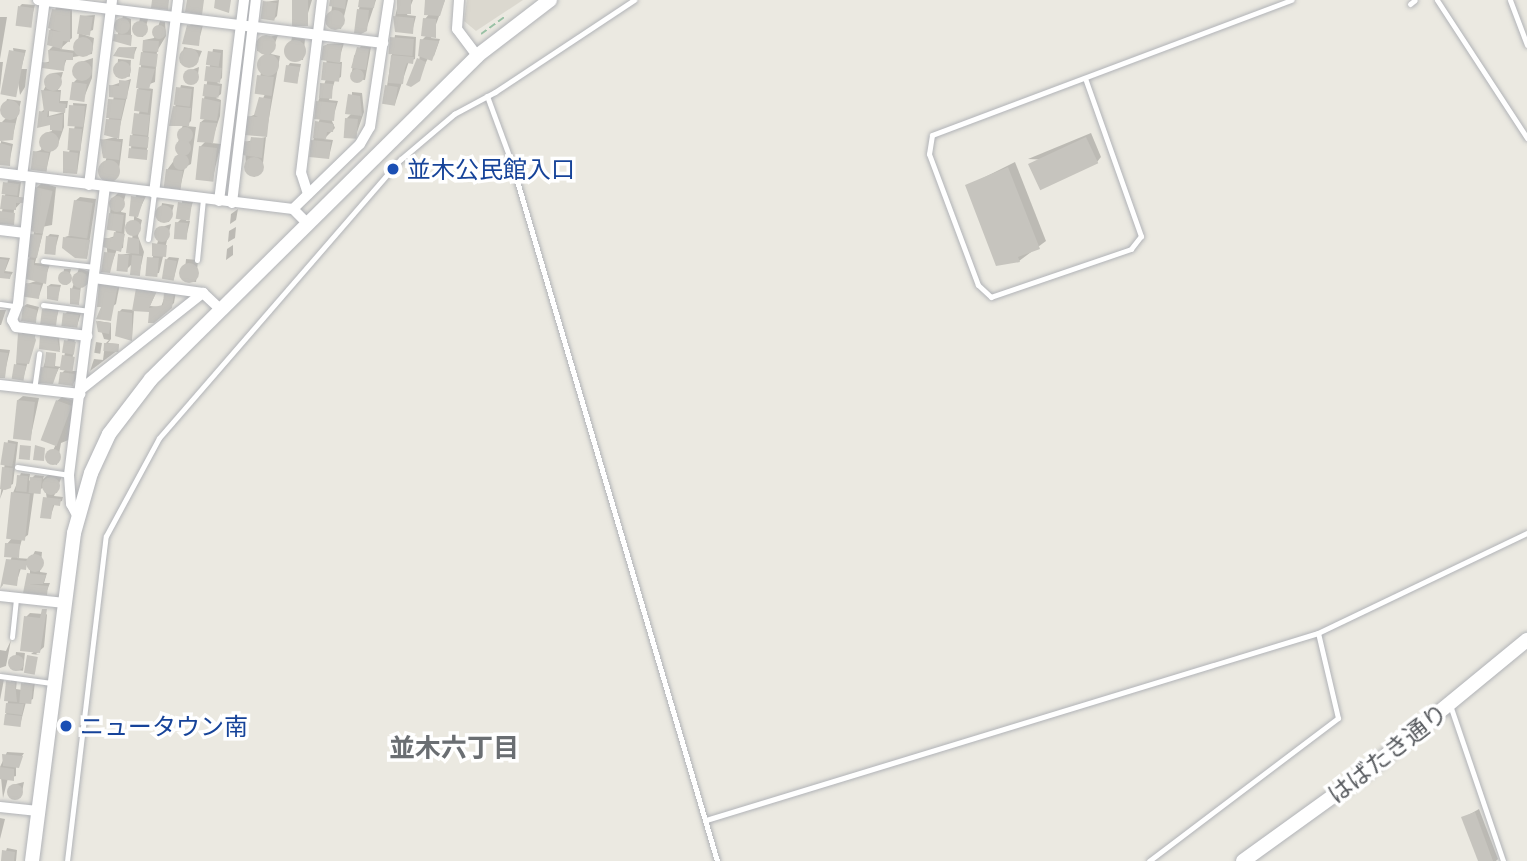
<!DOCTYPE html>
<html>
<head>
<meta charset="utf-8">
<style>
  body { margin:0 }
  #map { position:relative; width:1527px; height:861px; overflow:hidden; background:#ebe9e1; font-family:"Noto Sans","Noto Sans JP",sans-serif }
  div>[style] { position:absolute }
  .education>* { inset:0; background:#dbd8cf }
  .shadow>* { inset:0; background:#0003; transform-origin:0 0 }
  .building>* { inset:0; background:#c6c4be; transform-origin:0 0 }
  .round { border-radius:50% }
  .path>* { height:2px; margin-top:-1px; transform-origin:0; background:repeating-linear-gradient(90deg,#99c1a5 0 7px,transparent 0 10.5px) }
  .roads { filter:drop-shadow(0 0 2px #b1b3b7) drop-shadow(0 0 2px #b1b3b7) }
  .lane>* { height:5px; margin:-2.5px; padding:0 2.5px; transform-origin:2.5px; border-radius:2.5px; background:#fff }
  .street>* { height:10px; margin:-5px; padding:0 5px; transform-origin:5px; border-radius:5px; background:#fff }
  .secondary>* { height:14px; margin:-7px; padding:0 7px; transform-origin:7px; border-radius:7px; background:#fff }
  .dots>* { width:19px; height:19px; translate:-50% -50%; box-sizing:border-box; border:4px solid #fff; border-radius:50% }
  span { translate:-50% -50%; white-space:nowrap; text-align:center; line-height:1.15; -webkit-text-stroke:7px #fff; paint-order:stroke }
  .transit-label { font-size:24px; color:#164399 }
  .left { translate:0 -50%; text-align:left }
  .street-label { font-size:24px; color:#595c60 }
  .neighbourhood-label { font-size:26px; color:#6a6e72; font-weight:700 }
</style>
</head>
<body>
<div id="map">
  <div class="education">
    <i style="clip-path:polygon(467px 0,523px 0,476px 31px,464px 21px)"></i>
  </div>
  <div class="shadow">
    <i style="clip-path:polygon(279px 0,277px 16px,274px 19px,265px 2px)"></i>
    <i style="clip-path:polygon(293px 0,312px 0,304px 26px)"></i>
    <i style="clip-path:polygon(333px 0,348px 0,341px 29px,329px 27px)"></i>
    <i style="clip-path:polygon(361px 0,376px 0,366px 30px,359px 9px)"></i>
    <i style="clip-path:polygon(399px 0,413px 0,407px 15px,416px 16px,412px 32px,395px 17px)"></i>
    <i style="clip-path:polygon(427px 0,445px 0,431px 38px,440px 39px,434px 56px,428px 58px,416px 83px,422px 40px,427px 35px,425px 19px,430px 13px)"></i>
    <i style="clip-path:polygon(22px 4px,35px 5px,29px 26px,20px 6px)"></i>
    <i style="clip-path:polygon(56px 7px,72px 8px,72px 38px,60px 49px,77px 51px,81px 16px,95px 15px,93px 30px,82px 34px,94px 38px,92px 54px,67px 58px,63px 69px,44px 63px,51px 61px,49px 50px,54px 45px,50px 31px)"></i>
    <i style="clip-path:polygon(123px 16px,131px 19px,131px 44px,116px 40px)"></i>
    <i style="clip-path:polygon(0 17px,7px 17px,0 59px)"></i>
    <i style="clip-path:polygon(140px 18px,148px 19px,143px 37px,136px 36px)"></i>
    <i style="clip-path:polygon(160px 21px,165px 22px,166px 36px,157px 51px,155px 82px,142px 87px,153px 89px,146px 159px,131px 149px,132px 136px,140px 110px,136px 109px,144px 40px,154px 38px)"></i>
    <i style="clip-path:polygon(192px 24px,203px 25px,198px 44px,189px 26px)"></i>
    <i style="clip-path:polygon(278px 35px,271px 54px,280px 56px,266px 135px,249px 117px,256px 114px,265px 94px,257px 93px,265px 52px,257px 51px,258px 39px)"></i>
    <i style="clip-path:polygon(395px 35px,416px 37px,415px 59px,409px 61px,395px 104px,387px 86px)"></i>
    <i style="clip-path:polygon(292px 37px,305px 39px,303px 60px,288px 58px)"></i>
    <i style="clip-path:polygon(344px 43px,338px 62px,342px 62px,341px 77px,335px 80px,329px 100px,338px 101px,332px 121px,335px 128px,324px 139px,333px 140px,329px 157px,313px 141px,320px 118px,318px 102px,326px 79px,327px 44px)"></i>
    <i style="clip-path:polygon(361px 46px,371px 47px,365px 80px,351px 79px,354px 56px)"></i>
    <i style="clip-path:polygon(137px 47px,133px 57px,115px 54px,118px 48px)"></i>
    <i style="clip-path:polygon(184px 47px,202px 51px,196px 65px,180px 63px)"></i>
    <i style="clip-path:polygon(13px 48px,26px 50px,21px 69px,27px 69px,25px 87px,20px 95px)"></i>
    <i style="clip-path:polygon(213px 49px,223px 50px,222px 78px,217px 83px,222px 84px,221px 94px,216px 98px,221px 100px,220px 116px,211px 143px,221px 144px,212px 181px,200px 147px,206px 141px,201px 122px,206px 118px,204px 99px)"></i>
    <i style="clip-path:polygon(93px 58px,92px 78px,83px 100px,73px 83px,78px 78px,75px 64px)"></i>
    <i style="left:118px;top:59px;width:13px;height:17px;rotate:4deg"></i>
    <i style="clip-path:polygon(0 62px,3px 62px,0 89px)"></i>
    <i style="clip-path:polygon(290px 63px,301px 64px,297px 82px,288px 66px)"></i>
    <i style="clip-path:polygon(199px 67px,197px 82px,187px 82px,186px 72px)"></i>
    <i style="clip-path:polygon(63px 72px,58px 90px,61px 90px,60px 101px,68px 101px,67px 108px,49px 109px,49px 116px,64px 112px,64px 127px,57px 147px,51px 150px,46px 171px,35px 152px,41px 150px,45px 133px,52px 131px,52px 123px,41px 112px,45px 109px,43px 91px,53px 73px)"></i>
    <i style="clip-path:polygon(131px 79px,117px 139px,123px 139px,118px 177px,101px 177px,107px 156px,102px 153px,102px 140px,116px 137px,106px 133px,114px 96px,110px 86px)"></i>
    <i style="clip-path:polygon(181px 85px,194px 87px,191px 121px,186px 126px,196px 127px,191px 164px,185px 167px,180px 188px,167px 170px,181px 151px,176px 150px,183px 124px,175px 107px)"></i>
    <i style="clip-path:polygon(352px 92px,362px 93px,364px 112px,355px 138px,347px 118px,352px 113px)"></i>
    <i style="clip-path:polygon(7px 99px,21px 101px,12px 139px,2px 122px,7px 117px,2px 116px)"></i>
    <i style="clip-path:polygon(73px 103px,87px 104px,77px 173px,65px 171px,75px 125px)"></i>
    <i style="clip-path:polygon(1091px 133px,1101px 157px,1097px 162px,1028px 159px)"></i>
    <i style="clip-path:polygon(266px 137px,262px 172px,246px 171px,245px 142px)"></i>
    <i style="clip-path:polygon(1px 141px,13px 144px,9px 164px,0 163px)"></i>
    <i style="clip-path:polygon(1015px 162px,1046px 241px,1019px 261px,967px 186px)"></i>
    <i style="clip-path:polygon(8px 180px,21px 182px,19px 197px,25px 198px,14px 210px,13px 223px,0 222px)"></i>
    <i style="clip-path:polygon(42px 183px,56px 187px,52px 225px,32px 229px,37px 187px)"></i>
    <i style="clip-path:polygon(119px 192px,126px 193px,121px 212px,126px 213px,123px 248px,117px 249px,109px 271px,106px 239px,115px 236px,116px 229px,109px 229px,111px 200px)"></i>
    <i style="clip-path:polygon(136px 195px,146px 196px,136px 217px,142px 220px,138px 236px,144px 252px,139px 275px,131px 265px,126px 270px,120px 255px,131px 253px)"></i>
    <i style="clip-path:polygon(80px 197px,96px 199px,87px 257px,65px 237px,71px 235px,75px 201px)"></i>
    <i style="clip-path:polygon(182px 201px,193px 202px,186px 221px,190px 221px,186px 238px,177px 223px,182px 218px)"></i>
    <i style="clip-path:polygon(162px 203px,174px 205px,169px 222px,159px 221px)"></i>
    <i style="clip-path:polygon(238px 209px,236px 220px,230px 224px,231px 214px)"></i>
    <i style="clip-path:polygon(171px 224px,159px 273px,147px 275px,158px 241px,156px 229px)"></i>
    <i style="clip-path:polygon(236px 227px,235px 238px,228px 242px,229px 231px)"></i>
    <i style="clip-path:polygon(34px 232px,43px 233px,35px 263px,50px 264px,39px 296px,27px 284px,39px 280px,29px 260px)"></i>
    <i style="clip-path:polygon(50px 234px,59px 235px,54px 253px,47px 237px)"></i>
    <i style="clip-path:polygon(233px 245px,233px 255px,226px 260px,227px 249px)"></i>
    <i style="clip-path:polygon(0 257px,10px 258px,5px 271px,13px 272px,10px 277px,0 276px)"></i>
    <i style="clip-path:polygon(169px 257px,179px 258px,174px 278px,166px 260px)"></i>
    <i style="left:186px;top:259px;width:12px;height:22px;rotate:5deg"></i>
    <i style="clip-path:polygon(79px 268px,90px 272px,89px 284px,81px 286px,79px 302px,72px 289px)"></i>
    <i style="clip-path:polygon(64px 269px,71px 269px,67px 285px,62px 284px)"></i>
    <i style="clip-path:polygon(120px 283px,116px 304px,98px 317px)"></i>
    <i style="clip-path:polygon(51px 284px,61px 285px,57px 299px,48px 286px)"></i>
    <i style="clip-path:polygon(158px 288px,150px 306px,161px 307px,166px 293px,176px 291px,174px 303px,154px 321px,151px 311px,134px 310px)"></i>
    <i style="clip-path:polygon(27px 304px,39px 307px,35px 321px,24px 306px)"></i>
    <i style="clip-path:polygon(47px 307px,59px 309px,55px 324px,44px 310px)"></i>
    <i style="clip-path:polygon(122px 309px,134px 310px,132px 339px,119px 312px)"></i>
    <i style="clip-path:polygon(0 310px,6px 310px,1px 325px,0 325px)"></i>
    <i style="clip-path:polygon(68px 311px,81px 313px,77px 326px,65px 314px)"></i>
    <i style="clip-path:polygon(98px 321px,111px 323px,111px 339px,108px 343px,119px 344px,118px 350px,90px 371px,94px 359px,103px 360px,105px 344px,109px 340px,104px 339px)"></i>
    <i style="clip-path:polygon(22px 331px,36px 333px,23px 379px,16px 365px)"></i>
    <i style="clip-path:polygon(59px 335px,60px 350px,41px 348px)"></i>
    <i style="clip-path:polygon(68px 338px,75px 339px,71px 371px,77px 371px,75px 381px,73px 384px,62px 373px,66px 369px,59px 368px,52px 383px,43px 368px,48px 353px,56px 353px,55px 366px,62px 367px)"></i>
    <i style="left:96px;top:342px;width:6px;height:11px;rotate:9deg"></i>
    <i style="clip-path:polygon(0 349px,10px 350px,4px 376px,0 376px)"></i>
    <i style="clip-path:polygon(23px 396px,39px 398px,30px 440px,18px 400px)"></i>
    <i style="clip-path:polygon(62px 397px,76px 401px,71px 439px,61px 443px,57px 465px,48px 461px,57px 442px,57px 401px)"></i>
    <i style="clip-path:polygon(8px 440px,18px 442px,13px 484px,4px 488px,0 499px)"></i>
    <i style="clip-path:polygon(21px 473px,30px 474px,29px 481px,35px 475px,44px 476px,43px 479px,49px 474px,62px 476px,54px 496px,63px 497px,62px 501px,55px 503px,50px 518px,45px 487px,34px 492px,28px 535px,22px 539px,17px 558px,31px 559px,35px 551px,42px 552px,40px 572px,47px 573px,44px 583px,50px 583px,46px 593px,30px 591px,30px 563px,21px 568px,16px 584px,4px 583px,1px 588px,12px 556px,7px 544px,12px 538px,13px 493px)"></i>
    <i style="clip-path:polygon(43px 609px,47px 615px,44px 647px,36px 654px,40px 655px,31px 654px,35px 651px,26px 617px,30px 613px,43px 614px)"></i>
    <i style="clip-path:polygon(11px 640px,6px 666px,0 668px,0 650px,6px 651px)"></i>
    <i style="left:16px;top:652px;width:9px;height:18px;rotate:6deg"></i>
    <i style="clip-path:polygon(0 679px,4px 679px,0 700px)"></i>
    <i style="clip-path:polygon(11px 680px,17px 680px,16px 689px,22px 690px,25px 681px,35px 682px,33px 699px,26px 702px,20px 725px,6px 715px)"></i>
    <i style="clip-path:polygon(7px 752px,24px 753px,16px 765px,16px 776px,8px 778px,3px 798px,0 767px)"></i>
    <i style="clip-path:polygon(24px 782px,21px 797px,11px 799px,12px 785px)"></i>
    <i style="clip-path:polygon(1479px 809px,1498px 859px,1496px 861px,1480px 861px,1463px 818px)"></i>
    <i style="clip-path:polygon(0 818px,5px 819px,0 839px)"></i>
    <i style="clip-path:polygon(7px 848px,17px 850px,16px 861px,3px 861px)"></i>
  </div>
  <div class="building">
    <i style="clip-path:polygon(152px 0,169px 0,168px 10px,151px 8px)"></i>
    <i style="clip-path:polygon(187px 0,204px 0,202px 15px,185px 12px)"></i>
    <i style="clip-path:polygon(215px 0,231px 0,229px 13px,214px 8px)"></i>
    <i style="left:292px;top:0;width:16px;height:26px"></i>
    <i style="clip-path:polygon(330px 0,346px 0,345px 9px,329px 6px)"></i>
    <i style="clip-path:polygon(359px 0,375px 0,374px 8px,358px 7px)"></i>
    <i style="left:397px;top:0;width:14px;height:14px"></i>
    <i style="clip-path:polygon(425px 0,445px 0,440px 16px,424px 15px)"></i>
    <i style="left:263px;top:1px;width:14px;height:18px;rotate:8deg"></i>
    <i style="left:18px;top:6px;width:16px;height:20px;rotate:7deg"></i>
    <i style="clip-path:polygon(52px 9px,70px 11px,70px 42px,63px 41px,62px 49px,47px 45px,49px 30px,61px 32px,48px 28px)"></i>
    <i style="clip-path:polygon(357px 9px,369px 10px,367px 31px,361px 34px,354px 33px)"></i>
    <i class="round" style="left:325px;top:10px;width:20px;height:20px"></i>
    <i style="left:80px;top:15px;width:13px;height:19px;rotate:9deg"></i>
    <i style="clip-path:polygon(393px 16px,414px 18px,413px 34px,395px 32px)"></i>
    <i style="clip-path:polygon(423px 18px,436px 19px,436px 38px,421px 36px)"></i>
    <i class="round" style="left:114px;top:18px;width:16px;height:16px"></i>
    <i class="round" style="left:132px;top:21px;width:16px;height:16px"></i>
    <i class="round" style="left:152px;top:25px;width:14px;height:14px"></i>
    <i style="clip-path:polygon(187px 25px,201px 27px,199px 46px,182px 44px)"></i>
    <i style="clip-path:polygon(114px 34px,132px 35px,131px 46px,113px 41px)"></i>
    <i class="round" style="left:256px;top:35px;width:20px;height:20px"></i>
    <i class="round" style="left:73px;top:37px;width:20px;height:20px"></i>
    <i style="left:390px;top:37px;width:24px;height:17px;rotate:5deg"></i>
    <i style="clip-path:polygon(420px 39px,439px 41px,432px 61px,418px 56px)"></i>
    <i style="left:143px;top:40px;width:16px;height:11px;rotate:4deg"></i>
    <i class="round" style="left:284px;top:40px;width:22px;height:22px"></i>
    <i style="clip-path:polygon(328px 44px,342px 45px,340px 63px,321px 60px,323px 46px)"></i>
    <i style="clip-path:polygon(119px 47px,135px 48px,134px 59px,113px 56px)"></i>
    <i style="clip-path:polygon(357px 47px,369px 49px,366px 70px,351px 68px)"></i>
    <i class="round" style="left:179px;top:48px;width:20px;height:20px"></i>
    <i style="left:9px;top:50px;width:16px;height:45px;rotate:11deg"></i>
    <i style="clip-path:polygon(48px 50px,73px 53px,73px 60px,65px 60px,64px 71px,42px 68px,42px 62px,49px 63px)"></i>
    <i style="left:208px;top:51px;width:13px;height:14px;rotate:9deg"></i>
    <i style="left:141px;top:52px;width:17px;height:13px;rotate:7deg"></i>
    <i class="round" style="left:257px;top:54px;width:22px;height:22px"></i>
    <i style="clip-path:polygon(391px 55px,414px 57px,413px 64px,407px 63px,405px 68px,403px 84px,388px 83px)"></i>
    <i style="clip-path:polygon(417px 58px,426px 62px,420px 81px,411px 87px,406px 85px)"></i>
    <i class="round" style="left:72px;top:61px;width:20px;height:20px"></i>
    <i class="round" style="left:113px;top:61px;width:18px;height:18px"></i>
    <i style="left:323px;top:62px;width:18px;height:18px;rotate:6deg"></i>
    <i style="left:286px;top:65px;width:14px;height:17px;rotate:8deg"></i>
    <i style="left:206px;top:66px;width:16px;height:15px;rotate:7deg"></i>
    <i style="clip-path:polygon(139px 67px,155px 69px,149px 89px,136px 88px)"></i>
    <i class="round" style="left:350px;top:69px;width:14px;height:14px"></i>
    <i class="round" style="left:183px;top:69px;width:16px;height:16px"></i>
    <i class="round" style="left:44px;top:73px;width:18px;height:18px"></i>
    <i style="left:257px;top:75px;width:17px;height:19px;rotate:7deg"></i>
    <i style="clip-path:polygon(119px 80px,129px 81px,127px 99px,109px 97px,109px 85px,119px 86px)"></i>
    <i style="left:72px;top:82px;width:15px;height:18px;rotate:8deg"></i>
    <i style="left:320px;top:83px;width:13px;height:15px;rotate:4deg"></i>
    <i style="left:204px;top:84px;width:16px;height:12px;rotate:7deg"></i>
    <i style="left:385px;top:85px;width:13px;height:19px;rotate:9deg"></i>
    <i style="left:176px;top:87px;width:16px;height:18px;rotate:7deg"></i>
    <i style="left:137px;top:89px;width:14px;height:22px;rotate:8deg"></i>
    <i style="clip-path:polygon(41px 90px,60px 92px,59px 103px,66px 104px,65px 113px,48px 111px,47px 117px,63px 114px,62px 131px,50px 130px,50px 125px,37px 128px,39px 111px,44px 112px)"></i>
    <i style="clip-path:polygon(348px 94px,360px 96px,362px 116px,345px 114px)"></i>
    <i style="clip-path:polygon(259px 97px,271px 99px,267px 137px,245px 135px,247px 116px,258px 117px,254px 115px)"></i>
    <i style="clip-path:polygon(202px 98px,220px 102px,217px 121px,200px 119px)"></i>
    <i style="clip-path:polygon(108px 99px,125px 100px,121px 119px,106px 118px)"></i>
    <i class="round" style="left:0;top:100px;width:20px;height:20px"></i>
    <i style="left:316px;top:101px;width:20px;height:18px;rotate:6deg"></i>
    <i style="left:69px;top:105px;width:16px;height:21px;rotate:4deg"></i>
    <i style="clip-path:polygon(173px 106px,191px 108px,189px 126px,169px 126px)"></i>
    <i style="left:134px;top:113px;width:16px;height:21px;rotate:7deg"></i>
    <i style="left:345px;top:118px;width:13px;height:20px;rotate:4deg"></i>
    <i style="clip-path:polygon(106px 119px,121px 120px,119px 139px,104px 135px)"></i>
    <i style="clip-path:polygon(315px 121px,334px 124px,333px 132px,327px 132px,326px 139px,313px 138px)"></i>
    <i style="clip-path:polygon(0 122px,15px 123px,13px 140px,0 141px)"></i>
    <i style="clip-path:polygon(200px 122px,217px 123px,213px 143px,197px 142px)"></i>
    <i class="round" style="left:177px;top:127px;width:16px;height:16px"></i>
    <i style="left:69px;top:128px;width:13px;height:22px;rotate:4deg"></i>
    <i class="round" style="left:39px;top:132px;width:20px;height:20px"></i>
    <i style="left:130px;top:135px;width:19px;height:11px;rotate:6deg"></i>
    <i style="clip-path:polygon(251px 137px,264px 138px,262px 158px,242px 155px,244px 141px,250px 142px)"></i>
    <i style="left:1086px;top:137px;width:29px;height:64px;rotate:65deg"></i>
    <i style="clip-path:polygon(100px 139px,121px 142px,119px 160px,103px 158px)"></i>
    <i class="round" style="left:175px;top:140px;width:16px;height:16px"></i>
    <i style="left:311px;top:140px;width:20px;height:17px;rotate:6deg"></i>
    <i style="clip-path:polygon(0 143px,11px 146px,10px 166px,0 165px)"></i>
    <i style="left:199px;top:146px;width:18px;height:34px;rotate:6deg"></i>
    <i style="left:129px;top:148px;width:19px;height:10px;rotate:6deg"></i>
    <i style="left:33px;top:151px;width:16px;height:19px;rotate:7deg"></i>
    <i style="clip-path:polygon(63px 151px,78px 153px,77px 174px,63px 173px)"></i>
    <i class="round" style="left:173px;top:154px;width:16px;height:16px"></i>
    <i class="round" style="left:244px;top:157px;width:20px;height:20px"></i>
    <i class="round" style="left:98px;top:160px;width:22px;height:22px"></i>
    <i style="clip-path:polygon(1008px 167px,1040px 249px,1018px 257px,1020px 262px,996px 266px,965px 185px)"></i>
    <i style="left:166px;top:169px;width:17px;height:19px;rotate:7deg"></i>
    <i style="left:3px;top:182px;width:16px;height:12px;rotate:7deg"></i>
    <i style="left:35px;top:187px;width:18px;height:44px;rotate:13deg"></i>
    <i style="clip-path:polygon(2px 195px,25px 198px,24px 203px,16px 203px,16px 210px,0 209px)"></i>
    <i class="round" style="left:109px;top:196px;width:16px;height:16px"></i>
    <i style="clip-path:polygon(131px 196px,144px 198px,138px 217px,129px 216px)"></i>
    <i style="left:74px;top:200px;width:19px;height:36px;rotate:9deg"></i>
    <i style="left:178px;top:202px;width:14px;height:17px;rotate:8deg"></i>
    <i class="round" style="left:155px;top:205px;width:18px;height:18px"></i>
    <i style="clip-path:polygon(0 211px,15px 213px,14px 225px,0 224px)"></i>
    <i style="left:109px;top:213px;width:15px;height:17px;rotate:8deg"></i>
    <i class="round" style="left:125px;top:220px;width:16px;height:16px"></i>
    <i style="left:175px;top:222px;width:13px;height:17px;rotate:4deg"></i>
    <i class="round" style="left:154px;top:226px;width:16px;height:16px"></i>
    <i style="clip-path:polygon(114px 232px,125px 234px,121px 252px,103px 247px,104px 238px,113px 238px)"></i>
    <i style="clip-path:polygon(30px 234px,42px 235px,37px 258px,27px 257px)"></i>
    <i style="left:46px;top:236px;width:11px;height:18px;rotate:5deg"></i>
    <i style="clip-path:polygon(63px 237px,90px 240px,87px 259px,75px 258px,62px 248px)"></i>
    <i style="clip-path:polygon(128px 237px,139px 239px,139px 254px,126px 253px)"></i>
    <i style="clip-path:polygon(152px 243px,167px 245px,166px 257px,152px 256px)"></i>
    <i style="clip-path:polygon(104px 252px,115px 253px,110px 273px,101px 272px)"></i>
    <i style="left:118px;top:254px;width:11px;height:17px;rotate:5deg"></i>
    <i style="left:132px;top:255px;width:10px;height:20px;rotate:6deg"></i>
    <i style="left:147px;top:257px;width:12px;height:19px;rotate:5deg"></i>
    <i style="clip-path:polygon(0 259px,8px 260px,4px 273px,11px 274px,10px 279px,0 278px)"></i>
    <i style="clip-path:polygon(28px 259px,34px 260px,34px 265px,48px 267px,46px 284px,26px 279px)"></i>
    <i style="left:165px;top:259px;width:12px;height:20px;rotate:9deg"></i>
    <i class="round" style="left:179px;top:263px;width:20px;height:20px"></i>
    <i class="round" style="left:58px;top:271px;width:14px;height:14px"></i>
    <i class="round" style="left:72px;top:272px;width:16px;height:16px"></i>
    <i style="left:26px;top:283px;width:15px;height:14px;rotate:8deg"></i>
    <i style="clip-path:polygon(99px 283px,118px 285px,111px 321px,96px 319px,101px 307px,97px 307px)"></i>
    <i style="clip-path:polygon(47px 286px,60px 287px,58px 301px,47px 299px)"></i>
    <i style="clip-path:polygon(70px 288px,80px 290px,79px 305px,70px 304px)"></i>
    <i style="clip-path:polygon(136px 288px,157px 291px,149px 308px,163px 305px,164px 292px,174px 293px,172px 308px,154px 323px,148px 323px,149px 312px,132px 311px)"></i>
    <i style="clip-path:polygon(23px 306px,37px 310px,36px 323px,21px 321px)"></i>
    <i style="left:42px;top:309px;width:16px;height:15px;rotate:7deg"></i>
    <i style="clip-path:polygon(118px 311px,132px 313px,132px 341px,115px 336px)"></i>
    <i style="left:63px;top:313px;width:16px;height:13px;rotate:7deg"></i>
    <i style="clip-path:polygon(96px 321px,111px 323px,109px 334px,98px 332px)"></i>
    <i style="clip-path:polygon(18px 333px,34px 335px,36px 340px,29px 364px,16px 363px)"></i>
    <i style="clip-path:polygon(40px 335px,57px 337px,60px 352px,39px 349px)"></i>
    <i style="left:64px;top:340px;width:12px;height:13px;rotate:9deg"></i>
    <i style="left:104px;top:343px;width:15px;height:8px;rotate:4deg"></i>
    <i style="clip-path:polygon(0 352px,8px 353px,5px 378px,0 378px)"></i>
    <i style="left:46px;top:352px;width:10px;height:14px;rotate:6deg"></i>
    <i style="left:62px;top:355px;width:13px;height:15px;rotate:9deg"></i>
    <i style="left:14px;top:364px;width:12px;height:15px;rotate:9deg"></i>
    <i style="clip-path:polygon(41px 367px,58px 369px,53px 384px,39px 383px)"></i>
    <i style="left:60px;top:372px;width:15px;height:12px;rotate:8deg"></i>
    <i style="left:17px;top:400px;width:18px;height:39px;rotate:6deg"></i>
    <i style="left:56px;top:400px;width:17px;height:43px;rotate:21deg"></i>
    <i style="left:4px;top:442px;width:12px;height:23px;rotate:9deg"></i>
    <i style="left:20px;top:445px;width:11px;height:14px;rotate:5deg"></i>
    <i style="clip-path:polygon(35px 445px,45px 448px,44px 461px,33px 460px)"></i>
    <i class="round" style="left:45px;top:449px;width:16px;height:16px"></i>
    <i style="clip-path:polygon(2px 467px,13px 468px,11px 488px,5px 490px,0 489px)"></i>
    <i style="left:17px;top:475px;width:11px;height:16px;rotate:5deg"></i>
    <i class="round" style="left:42px;top:477px;width:18px;height:18px"></i>
    <i style="left:30px;top:477px;width:12px;height:16px;rotate:5deg"></i>
    <i style="left:11px;top:492px;width:19px;height:47px;rotate:6deg"></i>
    <i style="clip-path:polygon(43px 497px,61px 499px,60px 506px,53px 505px,51px 519px,40px 518px)"></i>
    <i style="left:5px;top:543px;width:15px;height:14px;rotate:4deg"></i>
    <i class="round" style="left:26px;top:554px;width:18px;height:18px"></i>
    <i style="clip-path:polygon(6px 559px,27px 561px,26px 570px,19px 569px,17px 586px,3px 584px,0 589px)"></i>
    <i style="clip-path:polygon(27px 573px,46px 575px,43px 584px,29px 584px,48px 586px,47px 595px,23px 593px)"></i>
    <i style="clip-path:polygon(42px 609px,47px 609px,40px 653px,20px 651px,24px 616px,40px 618px)"></i>
    <i style="left:27px;top:655px;width:11px;height:18px;rotate:10deg"></i>
    <i class="round" style="left:8px;top:655px;width:16px;height:16px"></i>
    <i style="clip-path:polygon(6px 681px,15px 682px,17px 702px,4px 701px)"></i>
    <i style="left:21px;top:683px;width:12px;height:20px;rotate:5deg"></i>
    <i style="clip-path:polygon(6px 703px,24px 704px,22px 715px,5px 713px)"></i>
    <i style="left:5px;top:714px;width:17px;height:11px;rotate:7deg"></i>
    <i style="clip-path:polygon(2px 754px,23px 756px,19px 768px,3px 766px)"></i>
    <i style="clip-path:polygon(0 767px,14px 769px,14px 781px,0 779px)"></i>
    <i class="round" style="left:7px;top:784px;width:16px;height:16px"></i>
    <i style="clip-path:polygon(1475px 812px,1493px 861px,1478px 861px,1461px 817px)"></i>
    <i style="clip-path:polygon(2px 850px,15px 852px,14px 861px,1px 861px)"></i>
  </div>
  <div class="path">
    <i style="left:481px;top:34px;width:31px;rotate:-36deg"></i>
  </div>
  <div class="roads">
    <div class="lane">
      <i style="left:1437px;top:0;width:165px;rotate:56.9deg"></i>
      <i style="left:1510px;top:0;width:48px;rotate:69.3deg"></i>
      <i style="left:1410px;top:4px;width:6px;rotate:-39deg"></i>
      <i style="left:1085px;top:78px;width:168px;rotate:70.5deg"></i>
      <i style="left:1141px;top:236px;width:16px;rotate:128deg"></i>
      <i style="left:1131px;top:249px;width:148px;rotate:161.1deg"></i>
      <i style="left:991px;top:297px;width:18px;rotate:-137deg"></i>
      <i style="left:978px;top:285px;width:140px;rotate:-110.5deg"></i>
      <i style="left:929px;top:154px;width:19px;rotate:-81deg"></i>
      <i style="left:932px;top:135px;width:384px;rotate:-20.6deg"></i>
      <i style="left:487px;top:96px;width:72px;rotate:69.8deg"></i>
      <i style="left:512px;top:164px;width:727px;rotate:73.61deg"></i>
      <i style="left:148px;top:239px;width:46px;rotate:-82.6deg"></i>
      <i style="left:197px;top:260px;width:61px;rotate:-84.4deg"></i>
      <i style="left:43px;top:261px;width:52px;rotate:6.6deg"></i>
      <i style="left:0;top:304px;width:14px;rotate:8deg"></i>
      <i style="left:43px;top:305px;width:47px;rotate:7.3deg"></i>
      <i style="left:34px;top:390px;width:37px;rotate:-82deg"></i>
      <i style="left:17px;top:467px;width:53px;rotate:8.7deg"></i>
      <i style="left:12px;top:637px;width:38px;rotate:-84deg"></i>
      <i style="left:0;top:676px;width:52px;rotate:7.7deg"></i>
      <i style="left:1450px;top:705px;width:165px;rotate:71.2deg"></i>
      <i style="left:706px;top:820px;width:640px;rotate:-16.99deg"></i>
      <i style="left:1318px;top:633px;width:232px;rotate:-25.6deg"></i>
      <i style="left:67px;top:861px;width:327px;rotate:-83.2deg"></i>
      <i style="left:106px;top:536px;width:111px;rotate:-61.6deg"></i>
      <i style="left:159px;top:438px;width:369px;rotate:-49.1deg"></i>
      <i style="left:401px;top:159px;width:70px;rotate:-40.3deg"></i>
      <i style="left:454px;top:114px;width:47px;rotate:-28.2deg"></i>
      <i style="left:495px;top:92px;width:167px;rotate:-33.5deg"></i>
      <i style="left:1149px;top:861px;width:237px;rotate:-37.1deg"></i>
      <i style="left:1338px;top:718px;width:87px;rotate:-103.2deg"></i>
    </div>
    <div class="street">
      <i style="left:38px;top:0;width:348px;rotate:7.1deg"></i>
      <i style="left:459px;top:0;width:29px;rotate:94deg"></i>
      <i style="left:457px;top:29px;width:34px;rotate:53deg"></i>
      <i style="left:0;top:173px;width:295px;rotate:7deg"></i>
      <i style="left:293px;top:209px;width:21px;rotate:45deg"></i>
      <i style="left:22px;top:176px;width:177px;rotate:-82.6deg"></i>
      <i style="left:31px;top:178px;width:127px;rotate:95.9deg"></i>
      <i style="left:18px;top:304px;width:17px;rotate:111deg"></i>
      <i style="left:12px;top:320px;width:8px;rotate:60deg"></i>
      <i style="left:16px;top:327px;width:72px;rotate:7.2deg"></i>
      <i style="left:89px;top:185px;width:186px;rotate:-82.9deg"></i>
      <i style="left:154px;top:193px;width:194px;rotate:-82.9deg"></i>
      <i style="left:308px;top:194px;width:22px;rotate:-108deg"></i>
      <i style="left:301px;top:173px;width:174px;rotate:-83.1deg"></i>
      <i style="left:219px;top:201px;width:203px;rotate:-82.9deg"></i>
      <i style="left:232px;top:203px;width:204px;rotate:-83.3deg"></i>
      <i style="left:293px;top:209px;width:93px;rotate:-44.1deg"></i>
      <i style="left:360px;top:144px;width:20px;rotate:-60deg"></i>
      <i style="left:370px;top:127px;width:128px;rotate:-81.5deg"></i>
      <i style="left:0;top:230px;width:25px;rotate:7deg"></i>
      <i style="left:94px;top:278px;width:110px;rotate:7.8deg"></i>
      <i style="left:0;top:385px;width:81px;rotate:6.4deg"></i>
      <i style="left:80px;top:390px;width:157px;rotate:-38.3deg"></i>
      <i style="left:203px;top:293px;width:25px;rotate:43deg"></i>
      <i style="left:78px;top:517px;width:15px;rotate:-118deg"></i>
      <i style="left:71px;top:504px;width:29px;rotate:-94deg"></i>
      <i style="left:69px;top:475px;width:290px;rotate:-82.9deg"></i>
      <i style="left:0;top:596px;width:65px;rotate:6.1deg"></i>
      <i style="left:0;top:807px;width:38px;rotate:6deg"></i>
    </div>
    <div class="secondary">
      <i style="left:32px;top:861px;width:331px;rotate:-82.7deg"></i>
      <i style="left:74px;top:533px;width:62px;rotate:-74.2deg"></i>
      <i style="left:91px;top:473px;width:43px;rotate:-65.2deg"></i>
      <i style="left:109px;top:434px;width:69px;rotate:-52.6deg"></i>
      <i style="left:151px;top:379px;width:459px;rotate:-44.7deg"></i>
      <i style="left:477px;top:56px;width:92px;rotate:-37.5deg"></i>
      <i style="left:1243px;top:861px;width:150px;rotate:-35.8deg"></i>
      <i style="left:1365px;top:773px;width:210px;rotate:-39.4deg"></i>
    </div>
  </div>
  <div class="dots">
    <i style="left:393px;top:169px;background:#1a4fb4"></i>
    <i style="left:66px;top:726px;background:#1a4fb4"></i>
  </div>
  <div class="transit-label">
    <span class="left" style="left:407px;top:169px">並木公民館入口</span>
    <span class="left" style="left:80px;top:726px">ニュータウン南</span>
  </div>
  <div class="street-label">
    <span style="left:1387px;top:753px;rotate:-38deg">はばたき通り</span>
  </div>
  <div class="neighbourhood-label">
    <span style="left:454px;top:748px">並木六丁目</span>
  </div>
</div>
</body>
</html>
